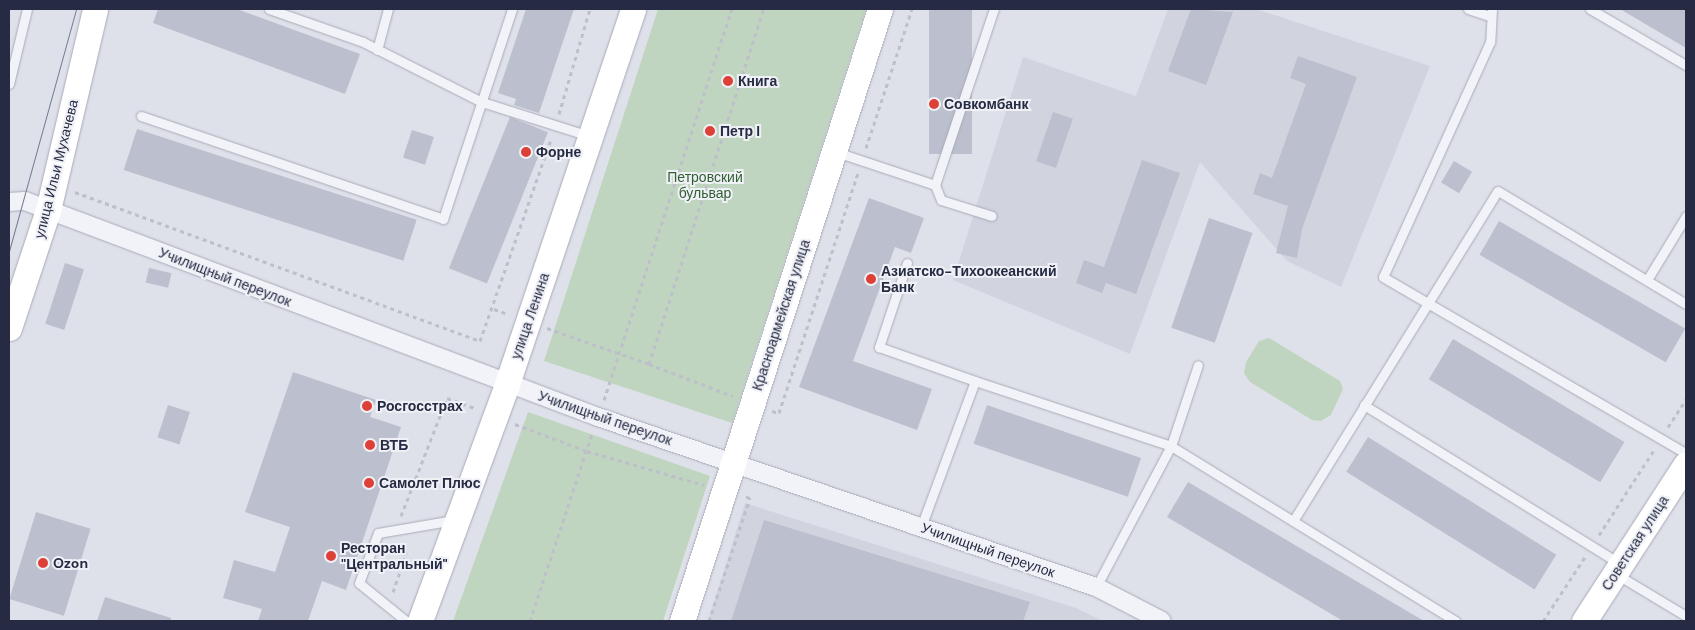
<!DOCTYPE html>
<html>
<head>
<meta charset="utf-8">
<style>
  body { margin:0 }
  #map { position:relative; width:1695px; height:630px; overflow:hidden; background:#dfe1ea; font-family:"DM Sans",sans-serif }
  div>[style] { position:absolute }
  .built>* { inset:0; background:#d1d3df }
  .green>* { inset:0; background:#c0d5bf }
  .building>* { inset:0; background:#bcbfcd; transform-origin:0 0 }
  .path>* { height:3px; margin-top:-1.5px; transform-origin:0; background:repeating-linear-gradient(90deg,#bdbfc9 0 4px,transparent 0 8px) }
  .roads { filter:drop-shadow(0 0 1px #a8aab8) drop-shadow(0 0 1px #a8aab8) }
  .lane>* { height:9px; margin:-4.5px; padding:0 4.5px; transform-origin:4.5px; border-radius:4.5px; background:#f2f3f8 }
  .street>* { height:18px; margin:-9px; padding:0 9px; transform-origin:9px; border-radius:9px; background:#f2f3f8 }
  .secondary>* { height:25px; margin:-12.5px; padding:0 12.5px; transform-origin:12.5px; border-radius:12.5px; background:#fff }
  .tram>* { height:1px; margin:-0.5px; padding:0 0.5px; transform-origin:0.5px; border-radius:0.5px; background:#777c95 }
  .dots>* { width:14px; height:14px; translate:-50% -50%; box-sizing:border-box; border:2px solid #eff1f7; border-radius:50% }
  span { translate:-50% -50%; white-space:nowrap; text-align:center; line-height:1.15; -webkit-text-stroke:4px #eff1f7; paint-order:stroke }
  .poi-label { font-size:14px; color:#262b43; font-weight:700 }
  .left { translate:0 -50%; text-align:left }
  .street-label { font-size:14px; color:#262b43 }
  .park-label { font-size:14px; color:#326033 }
  .frame { position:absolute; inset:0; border:10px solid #262b43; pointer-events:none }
</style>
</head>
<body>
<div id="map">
  <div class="built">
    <i style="clip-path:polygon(1168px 9px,1256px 9px,1430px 66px,1341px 287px,1287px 261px,1200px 162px,1130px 354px,953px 280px,1023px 57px,1136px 96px)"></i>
    <i style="clip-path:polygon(745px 503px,1076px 608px,1103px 621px,708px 621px)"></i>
  </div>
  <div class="green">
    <i style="clip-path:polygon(658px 9px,866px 9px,732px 423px,544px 361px)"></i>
    <i style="clip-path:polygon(1269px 338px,1340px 381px,1343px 389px,1331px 415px,1321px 421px,1312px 420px,1250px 382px,1244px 373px,1246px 362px,1259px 341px)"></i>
    <i style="clip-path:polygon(528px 412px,710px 476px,663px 621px,453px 621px)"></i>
  </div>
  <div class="building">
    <i style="clip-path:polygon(158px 9px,237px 9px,360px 54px,345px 94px,153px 23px)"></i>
    <i style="clip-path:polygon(526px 9px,574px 9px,539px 113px,514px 105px,516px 99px,498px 93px)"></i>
    <i style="left:929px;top:9px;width:43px;height:145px"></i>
    <i style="clip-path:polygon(1191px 9px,1233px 12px,1206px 85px,1168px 71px)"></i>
    <i style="clip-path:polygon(1620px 9px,1686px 9px,1686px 48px)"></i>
    <i style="clip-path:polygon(1298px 56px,1357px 77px,1302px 229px,1297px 258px,1276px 253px,1288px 206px,1253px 194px,1260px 173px,1272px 178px,1306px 84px,1290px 78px)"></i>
    <i style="left:1053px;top:112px;width:21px;height:52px;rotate:19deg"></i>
    <i style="left:510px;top:117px;width:41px;height:163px;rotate:22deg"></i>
    <i style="left:137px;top:129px;width:294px;height:43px;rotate:18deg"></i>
    <i style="left:412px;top:130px;width:23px;height:29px;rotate:18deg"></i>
    <i style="clip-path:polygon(1142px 160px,1180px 173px,1136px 294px,1106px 283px,1102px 293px,1076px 283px,1084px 260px,1104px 267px)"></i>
    <i style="left:1454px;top:161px;width:21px;height:25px;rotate:31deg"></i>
    <i style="clip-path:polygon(869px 198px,924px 218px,911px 253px,895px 247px,853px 361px,932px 389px,917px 430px,799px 387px)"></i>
    <i style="left:1209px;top:218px;width:46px;height:116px;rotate:19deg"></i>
    <i style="left:1499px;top:221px;width:215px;height:39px;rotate:30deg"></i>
    <i style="left:65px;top:263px;width:20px;height:64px;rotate:18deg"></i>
    <i style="left:149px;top:268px;width:23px;height:15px;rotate:13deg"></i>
    <i style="left:1453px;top:339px;width:200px;height:47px;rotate:31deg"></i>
    <i style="clip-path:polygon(293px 372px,376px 400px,370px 417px,401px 427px,346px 590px,322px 581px,308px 621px,258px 621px,262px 609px,223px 598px,234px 560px,275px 572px,290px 527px,245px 512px)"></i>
    <i style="left:168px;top:405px;width:23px;height:34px;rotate:18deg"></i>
    <i style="left:987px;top:405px;width:163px;height:41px;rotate:19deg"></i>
    <i style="left:1368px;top:437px;width:222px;height:41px;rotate:32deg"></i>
    <i style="clip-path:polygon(1188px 482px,1424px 621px,1343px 621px,1167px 517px)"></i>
    <i style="left:36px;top:512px;width:57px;height:91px;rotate:17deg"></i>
    <i style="clip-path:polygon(764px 520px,1030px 602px,1023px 621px,731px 621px)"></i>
    <i style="clip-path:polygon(105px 597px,171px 618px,171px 621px,97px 621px)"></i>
  </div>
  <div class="path">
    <i style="left:559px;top:114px;width:109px;rotate:-73.6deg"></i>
    <i style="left:866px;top:148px;width:146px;rotate:-71.7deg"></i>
    <i style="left:75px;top:192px;width:432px;rotate:20.2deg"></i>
    <i style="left:480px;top:341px;width:214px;rotate:-70.6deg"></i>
    <i style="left:494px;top:309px;width:15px;rotate:20deg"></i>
    <i style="left:547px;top:328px;width:108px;rotate:19.4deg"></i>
    <i style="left:649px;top:364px;width:373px;rotate:-72.1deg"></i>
    <i style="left:649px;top:364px;width:90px;rotate:20.9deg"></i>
    <i style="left:604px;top:400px;width:411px;rotate:-71.9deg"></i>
    <i style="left:772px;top:411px;width:7px;rotate:16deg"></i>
    <i style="left:779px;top:413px;width:253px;rotate:-71.8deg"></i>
    <i style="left:515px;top:424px;width:77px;rotate:20.6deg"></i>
    <i style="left:587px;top:451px;width:122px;rotate:16.2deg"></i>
    <i style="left:1668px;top:427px;width:33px;rotate:-57deg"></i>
    <i style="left:401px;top:516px;width:127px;rotate:-68.7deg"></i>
    <i style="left:447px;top:398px;width:30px;rotate:20deg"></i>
    <i style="left:1599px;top:535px;width:101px;rotate:-57.1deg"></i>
    <i style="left:393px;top:592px;width:39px;rotate:-71deg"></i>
    <i style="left:406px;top:555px;width:14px;rotate:-98deg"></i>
    <i style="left:530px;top:621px;width:197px;rotate:-71.7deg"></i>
    <i style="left:709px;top:621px;width:130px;rotate:-71.6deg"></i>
    <i style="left:750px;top:498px;width:6px;rotate:-162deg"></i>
    <i style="left:1543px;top:621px;width:77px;rotate:-56.7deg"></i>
  </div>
  <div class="roads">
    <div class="lane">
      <i style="left:269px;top:9px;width:100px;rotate:19.3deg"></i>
      <i style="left:363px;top:42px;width:133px;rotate:26.8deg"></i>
      <i style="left:482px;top:102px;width:112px;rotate:17.6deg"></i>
      <i style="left:1468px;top:9px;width:23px;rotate:18deg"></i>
      <i style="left:1492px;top:9px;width:33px;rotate:93deg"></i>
      <i style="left:1490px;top:42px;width:258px;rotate:114.5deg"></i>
      <i style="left:1383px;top:277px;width:350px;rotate:30.2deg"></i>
      <i style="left:1590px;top:9px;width:111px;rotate:30.3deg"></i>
      <i style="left:377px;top:50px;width:42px;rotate:-75deg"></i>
      <i style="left:9px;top:84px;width:77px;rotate:-76.5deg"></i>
      <i style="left:141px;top:116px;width:319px;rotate:18.8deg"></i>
      <i style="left:443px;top:219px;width:221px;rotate:-71.8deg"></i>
      <i style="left:836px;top:152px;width:104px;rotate:18.4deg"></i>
      <i style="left:935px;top:185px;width:186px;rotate:-71.5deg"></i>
      <i style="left:935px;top:185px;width:16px;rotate:68deg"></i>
      <i style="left:941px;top:200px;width:53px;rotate:17.4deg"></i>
      <i style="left:907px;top:263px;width:89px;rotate:108.4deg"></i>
      <i style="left:879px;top:347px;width:102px;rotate:19.5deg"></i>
      <i style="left:975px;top:381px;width:156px;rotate:110.3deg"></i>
      <i style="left:1647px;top:280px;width:75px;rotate:-58.6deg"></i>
      <i style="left:975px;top:381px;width:206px;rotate:18.3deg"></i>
      <i style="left:1171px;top:446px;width:85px;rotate:-71.6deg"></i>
      <i style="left:1364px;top:405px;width:301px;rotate:31.8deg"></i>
      <i style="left:1293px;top:521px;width:388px;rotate:-58.2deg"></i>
      <i style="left:1498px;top:191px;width:219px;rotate:31deg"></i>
      <i style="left:1616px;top:574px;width:82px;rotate:31deg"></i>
      <i style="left:1096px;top:587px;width:160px;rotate:-62deg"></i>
      <i style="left:1171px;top:446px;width:334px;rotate:31.6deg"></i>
      <i style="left:406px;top:621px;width:60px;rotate:-141deg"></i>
      <i style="left:359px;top:583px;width:53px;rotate:-69.2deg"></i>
      <i style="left:378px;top:533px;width:77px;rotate:-9.7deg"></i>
    </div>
    <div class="street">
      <i style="left:9px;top:202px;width:16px;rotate:-4deg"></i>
      <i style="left:25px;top:201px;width:612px;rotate:20.65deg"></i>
      <i style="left:598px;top:417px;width:526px;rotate:18.85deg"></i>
      <i style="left:1096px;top:587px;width:74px;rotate:27.3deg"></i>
    </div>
    <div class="secondary">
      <i style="left:9px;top:328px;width:124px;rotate:-71.7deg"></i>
      <i style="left:48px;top:210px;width:206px;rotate:-76.8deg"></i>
      <i style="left:420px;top:621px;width:252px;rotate:-69.8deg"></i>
      <i style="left:507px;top:384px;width:396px;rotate:-71.4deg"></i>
      <i style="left:682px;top:621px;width:643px;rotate:-72.07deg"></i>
      <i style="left:1584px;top:621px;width:187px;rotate:-57deg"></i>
    </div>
  </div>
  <div class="tram">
    <i style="left:9px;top:251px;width:251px;rotate:-74.5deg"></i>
  </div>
  <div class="dots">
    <i style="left:728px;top:81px;background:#dd4037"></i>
    <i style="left:934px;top:104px;background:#dd4037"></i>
    <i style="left:710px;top:131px;background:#dd4037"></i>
    <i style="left:526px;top:152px;background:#dd4037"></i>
    <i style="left:871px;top:279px;background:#dd4037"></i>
    <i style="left:367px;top:406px;background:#dd4037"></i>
    <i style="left:370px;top:445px;background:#dd4037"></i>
    <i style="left:369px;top:483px;background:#dd4037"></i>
    <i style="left:331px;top:556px;background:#dd4037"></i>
    <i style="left:43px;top:563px;background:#dd4037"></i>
  </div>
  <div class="poi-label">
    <span class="left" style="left:738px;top:81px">Книга</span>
    <span class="left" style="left:944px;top:104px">Совкомбанк</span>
    <span class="left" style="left:720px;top:131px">Петр I</span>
    <span class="left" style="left:536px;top:152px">Форне</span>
    <span class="left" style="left:881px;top:279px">Азиатско-Тихоокеанский<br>Банк</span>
    <span class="left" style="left:377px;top:406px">Росгосстрах</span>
    <span class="left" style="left:380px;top:445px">ВТБ</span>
    <span class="left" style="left:379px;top:483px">Самолет Плюс</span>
    <span class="left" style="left:341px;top:556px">Ресторан<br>"Центральный"</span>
    <span class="left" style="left:53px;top:563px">Ozon</span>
  </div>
  <div class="street-label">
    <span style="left:56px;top:169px;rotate:-76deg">улица Ильи Мухачева</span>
    <span style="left:225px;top:277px;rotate:21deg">Училищный переулок</span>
    <span style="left:781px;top:315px;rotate:-72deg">Красноармейская улица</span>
    <span style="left:530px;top:316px;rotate:-71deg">улица Ленина</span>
    <span style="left:605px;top:418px;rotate:19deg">Училищный переулок</span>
    <span style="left:1635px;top:543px;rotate:-57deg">Советская улица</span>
    <span style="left:988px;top:550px;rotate:19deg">Училищный переулок</span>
  </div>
  <div class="park-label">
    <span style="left:705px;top:185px">Петровский<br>бульвар</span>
  </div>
  <div class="frame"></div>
</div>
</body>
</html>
